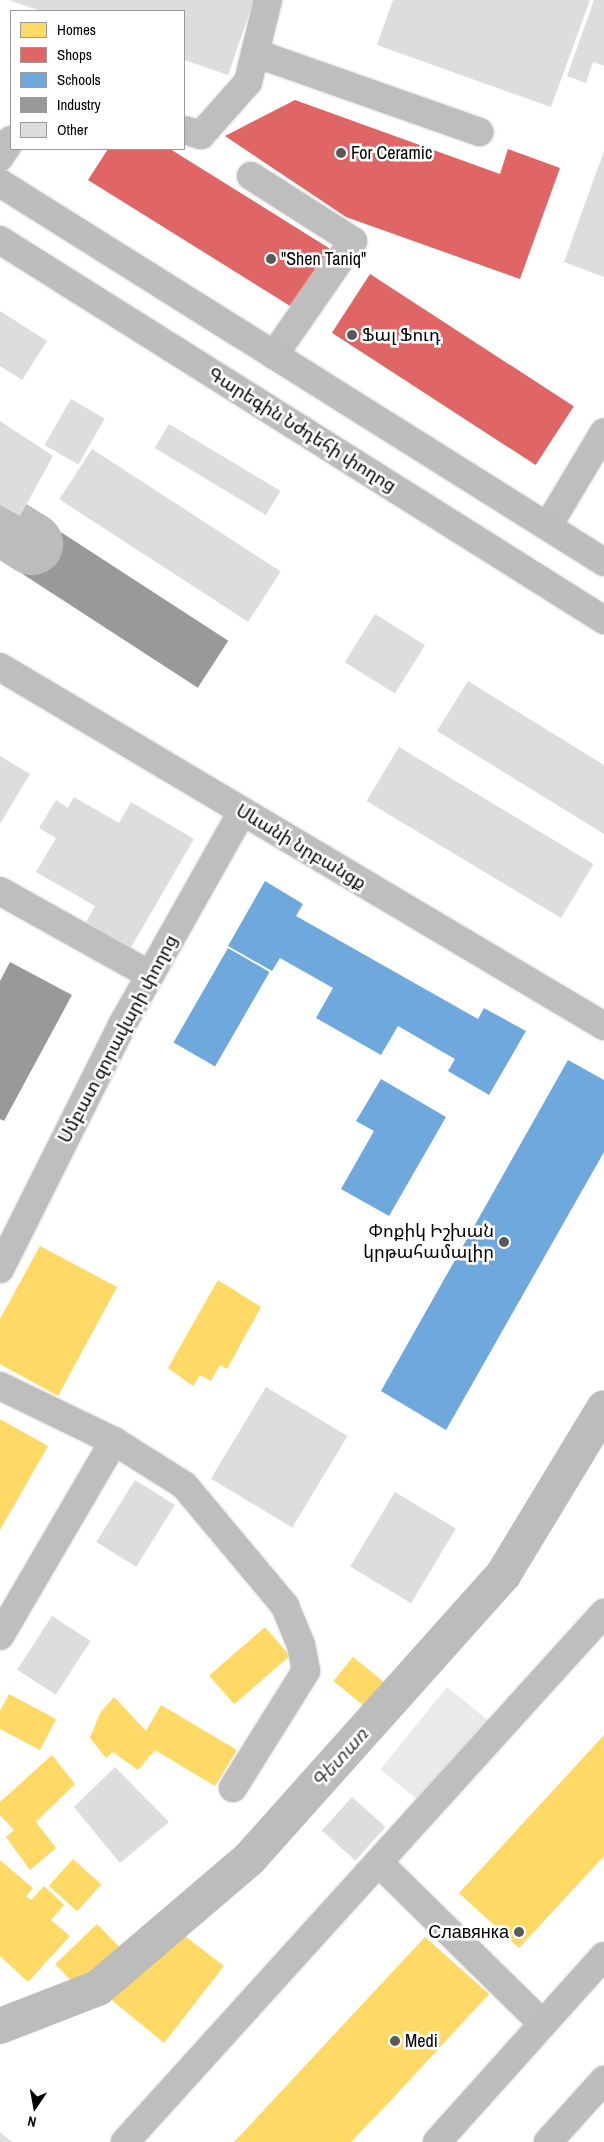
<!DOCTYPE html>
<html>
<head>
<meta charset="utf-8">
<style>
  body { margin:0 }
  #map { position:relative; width:604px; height:2142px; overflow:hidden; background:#fff; font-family:"Archivo Narrow","Noto Sans Armenian",sans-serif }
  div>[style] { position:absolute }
  .green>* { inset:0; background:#eaeaea; transform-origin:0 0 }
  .homes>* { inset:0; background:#ffd966; transform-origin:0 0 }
  .shops>* { inset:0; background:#e06666; transform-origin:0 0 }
  .schools>* { inset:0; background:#6fa8dc; transform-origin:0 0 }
  .industry>* { inset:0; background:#999; transform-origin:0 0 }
  .canal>* { height:36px; margin:-18px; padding:0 18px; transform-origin:18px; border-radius:18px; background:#bcbcbc }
  .river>* { height:62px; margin:-31px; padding:0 31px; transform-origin:31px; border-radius:31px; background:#bcbcbc }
  .building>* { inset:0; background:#ddd; transform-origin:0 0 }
  .roads { filter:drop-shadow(0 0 1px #dbdbdb) drop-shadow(0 0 1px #dbdbdb) }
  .minor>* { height:28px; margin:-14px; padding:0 14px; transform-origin:14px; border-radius:14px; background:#bebebe }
  .major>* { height:28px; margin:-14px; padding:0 14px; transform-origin:14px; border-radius:14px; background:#bdbdbd }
  .dots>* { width:14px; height:14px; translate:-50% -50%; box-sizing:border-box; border:2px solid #fff; border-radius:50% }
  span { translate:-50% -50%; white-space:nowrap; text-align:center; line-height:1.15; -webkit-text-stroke:5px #fff; paint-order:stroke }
  .poi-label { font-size:18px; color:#000 }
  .left { translate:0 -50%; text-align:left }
  .right { translate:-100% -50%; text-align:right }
  .street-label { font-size:18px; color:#000 }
  .water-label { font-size:19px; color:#414141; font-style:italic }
  .legend { position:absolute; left:10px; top:10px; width:175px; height:140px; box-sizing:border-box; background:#fff; border:1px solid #999; margin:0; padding:6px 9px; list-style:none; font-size:15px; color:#000 }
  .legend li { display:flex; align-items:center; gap:10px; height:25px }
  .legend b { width:25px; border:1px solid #999 }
  .north { position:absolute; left:10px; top:2082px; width:50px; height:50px; -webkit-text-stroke:4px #fff; paint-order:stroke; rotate:192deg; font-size:14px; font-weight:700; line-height:20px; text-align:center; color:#000 }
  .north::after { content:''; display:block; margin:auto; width:18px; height:22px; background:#000; clip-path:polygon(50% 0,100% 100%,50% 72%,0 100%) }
</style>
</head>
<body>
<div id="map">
  <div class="green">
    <i style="left:447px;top:1687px;width:58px;height:106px;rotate:39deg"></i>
  </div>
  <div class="homes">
    <i style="clip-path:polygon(40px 1246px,117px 1287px,58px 1396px,0 1364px,0 1319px)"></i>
    <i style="clip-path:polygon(218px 1280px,261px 1307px,227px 1369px,220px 1365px,211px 1381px,200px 1375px,193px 1386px,168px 1368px)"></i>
    <i style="clip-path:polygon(0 1419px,48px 1446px,0 1530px)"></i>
    <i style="left:265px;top:1627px;width:38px;height:74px;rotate:49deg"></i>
    <i style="left:353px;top:1657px;width:43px;height:31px;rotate:39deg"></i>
    <i style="clip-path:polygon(9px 1694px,56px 1719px,40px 1750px,0 1729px,0 1711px)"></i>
    <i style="clip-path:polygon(114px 1697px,146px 1731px,161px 1705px,237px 1750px,215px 1786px,155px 1750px,138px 1770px,113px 1752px,106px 1758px,90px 1738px,100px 1713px)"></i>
    <i style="clip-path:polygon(604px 1735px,604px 1856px,519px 1948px,459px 1893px)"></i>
    <i style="clip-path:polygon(52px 1755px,75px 1784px,36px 1822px,56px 1848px,30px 1870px,6px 1837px,14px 1830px,0 1815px,0 1802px)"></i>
    <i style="left:73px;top:1859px;width:38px;height:36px;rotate:42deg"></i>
    <i style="clip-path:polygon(0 1860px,33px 1888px,26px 1896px,31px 1900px,44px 1886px,64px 1905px,51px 1920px,70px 1936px,28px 1982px,0 1956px)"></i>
    <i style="left:97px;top:1924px;width:37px;height:58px;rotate:46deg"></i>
    <i style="clip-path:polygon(181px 1933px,224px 1966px,164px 2043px,108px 1997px)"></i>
    <i style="clip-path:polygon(425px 1937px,489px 1994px,394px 2097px,351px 2142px,234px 2142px)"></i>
  </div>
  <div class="shops">
    <i style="clip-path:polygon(295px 100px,500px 174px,508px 149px,560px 168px,520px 279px,346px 217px,225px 136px)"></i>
    <i style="clip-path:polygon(108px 149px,170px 149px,332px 250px,295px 309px,88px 180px)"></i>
    <i style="left:370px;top:274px;width:243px;height:70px;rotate:33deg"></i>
  </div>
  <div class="schools">
    <i style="clip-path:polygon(265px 881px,303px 904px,296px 916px,478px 1019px,484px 1008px,526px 1031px,489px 1095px,448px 1071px,455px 1059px,398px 1026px,381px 1055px,316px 1018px,333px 988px,280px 958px,272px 971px,228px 946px)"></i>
    <i style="left:228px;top:948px;width:48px;height:109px;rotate:30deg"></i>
    <i style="clip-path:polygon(568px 1060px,604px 1080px,604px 1152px,446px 1430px,381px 1391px)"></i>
    <i style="clip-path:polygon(381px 1079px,446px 1117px,389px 1216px,341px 1189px,374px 1131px,356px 1121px)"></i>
  </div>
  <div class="industry">
    <i style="left:53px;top:527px;width:209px;height:56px;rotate:33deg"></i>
    <i style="clip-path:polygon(10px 962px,72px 995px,4px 1121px,0 1119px,0 981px)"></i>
  </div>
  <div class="canal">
    <i style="left:0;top:2026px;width:105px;rotate:-21.2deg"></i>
    <i style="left:98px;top:1988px;width:199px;rotate:-40.5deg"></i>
    <i style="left:249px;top:1859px;width:381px;rotate:-48.2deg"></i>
    <i style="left:503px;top:1575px;width:195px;rotate:-58.8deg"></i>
  </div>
  <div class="river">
    <i style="left:0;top:524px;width:38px;rotate:32deg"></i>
  </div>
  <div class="building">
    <i style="clip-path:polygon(9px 0,254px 0,228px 75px,184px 60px,184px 11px,41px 11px)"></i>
    <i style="clip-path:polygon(393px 0,590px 0,551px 107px,377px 45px)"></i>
    <i style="clip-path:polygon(594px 0,604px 0,604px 66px,593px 62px,586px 83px,567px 76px)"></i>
    <i style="clip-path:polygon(604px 151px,604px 277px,564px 262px)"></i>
    <i style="clip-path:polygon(0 311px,47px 341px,22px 380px,0 366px)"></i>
    <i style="left:71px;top:399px;width:39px;height:53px;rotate:30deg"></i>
    <i style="clip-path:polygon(0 421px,53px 456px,20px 516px,0 505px)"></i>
    <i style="left:169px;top:424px;width:130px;height:28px;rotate:31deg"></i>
    <i style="left:92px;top:449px;width:225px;height:60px;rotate:33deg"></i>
    <i style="left:375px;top:614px;width:59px;height:57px;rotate:32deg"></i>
    <i style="clip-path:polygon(468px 681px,604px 765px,604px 834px,437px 731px)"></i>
    <i style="left:399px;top:747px;width:227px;height:63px;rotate:31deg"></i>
    <i style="clip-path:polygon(0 756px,30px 774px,0 824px)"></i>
    <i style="clip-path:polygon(74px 797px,119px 823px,131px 802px,194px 839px,127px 954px,83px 928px,95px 906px,36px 872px,56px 838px,39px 828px,56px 800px,68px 808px)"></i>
    <i style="left:266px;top:1387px;width:95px;height:107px;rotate:31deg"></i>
    <i style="left:135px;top:1480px;width:47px;height:73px;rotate:32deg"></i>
    <i style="left:395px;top:1492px;width:71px;height:87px;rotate:31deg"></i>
    <i style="left:52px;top:1616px;width:46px;height:64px;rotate:33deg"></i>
    <i style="clip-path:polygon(115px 1767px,169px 1822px,120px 1863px,74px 1807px)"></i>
    <i style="left:352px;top:1797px;width:45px;height:45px;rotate:42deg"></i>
    <i style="clip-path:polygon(0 2132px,12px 2142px,0 2142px)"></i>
  </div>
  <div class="roads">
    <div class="minor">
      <i style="left:255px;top:53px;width:238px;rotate:19.4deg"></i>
      <i style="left:184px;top:130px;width:18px;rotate:16deg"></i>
      <i style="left:201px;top:135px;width:71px;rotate:-48.4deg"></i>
      <i style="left:248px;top:82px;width:84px;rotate:-76.3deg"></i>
      <i style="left:0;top:157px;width:20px;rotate:-57deg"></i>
      <i style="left:251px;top:176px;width:121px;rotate:32.5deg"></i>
      <i style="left:353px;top:241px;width:139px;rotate:124.7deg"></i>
      <i style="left:548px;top:526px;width:109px;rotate:-59.2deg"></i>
      <i style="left:0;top:667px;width:703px;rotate:30.73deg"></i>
      <i style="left:0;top:891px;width:172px;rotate:29.2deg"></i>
      <i style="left:0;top:1269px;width:273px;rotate:-63.4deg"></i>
      <i style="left:122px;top:1025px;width:244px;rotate:-60.6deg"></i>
      <i style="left:0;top:1386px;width:127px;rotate:25.8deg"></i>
      <i style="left:114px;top:1441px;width:83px;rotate:32.2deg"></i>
      <i style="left:184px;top:1485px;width:158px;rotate:50.1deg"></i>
      <i style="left:285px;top:1606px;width:42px;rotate:67.7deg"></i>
      <i style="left:301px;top:1645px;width:26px;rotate:79deg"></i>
      <i style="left:306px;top:1671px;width:138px;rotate:122deg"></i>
      <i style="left:0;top:1636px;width:226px;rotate:-59.7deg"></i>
      <i style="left:380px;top:1864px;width:228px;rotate:44.5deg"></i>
      <i style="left:125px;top:2142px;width:714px;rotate:-47.84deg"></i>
    </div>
    <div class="major">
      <i style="left:0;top:183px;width:713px;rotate:32.11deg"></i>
      <i style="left:0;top:240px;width:714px;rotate:32.18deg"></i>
      <i style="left:437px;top:2142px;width:250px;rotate:-48.1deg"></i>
      <i style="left:548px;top:2142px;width:84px;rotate:-47.9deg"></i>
    </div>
  </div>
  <div class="dots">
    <i style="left:341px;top:153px;background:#595959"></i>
    <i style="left:271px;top:259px;background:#595959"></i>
    <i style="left:352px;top:335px;background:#595959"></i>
    <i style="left:504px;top:1242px;background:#595959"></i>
    <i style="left:519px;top:1932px;background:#595959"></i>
    <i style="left:395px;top:2041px;background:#595959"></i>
  </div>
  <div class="poi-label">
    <span class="left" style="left:351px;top:153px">For Ceramic</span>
    <span class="left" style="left:281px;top:259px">"Shen Taniq"</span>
    <span class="left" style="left:362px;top:335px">Ֆալ Ֆուդ</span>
    <span class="right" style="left:494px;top:1242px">Փոքիկ Իշխան<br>կրթահամալիր</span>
    <span class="right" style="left:509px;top:1932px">Славянка</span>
    <span class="left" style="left:405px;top:2041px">Medi</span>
  </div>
  <div class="street-label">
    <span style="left:302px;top:430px;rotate:32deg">Գարեգին Նժդեհի փողոց</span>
    <span style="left:301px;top:847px;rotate:31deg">Սևանի նրբանցք</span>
    <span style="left:118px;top:1039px;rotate:-62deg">Սմբատ զորավարի փողոց</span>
  </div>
  <div class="water-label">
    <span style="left:340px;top:1758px;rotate:-48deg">Գետառ</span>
  </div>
  <ul class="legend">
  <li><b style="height:14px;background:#ffd966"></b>Homes</li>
  <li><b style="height:14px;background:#e06666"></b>Shops</li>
  <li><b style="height:14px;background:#6fa8dc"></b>Schools</li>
  <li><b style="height:14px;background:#999"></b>Industry</li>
  <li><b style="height:14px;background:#ddd"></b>Other</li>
  </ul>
  <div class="north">N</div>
</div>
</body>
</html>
